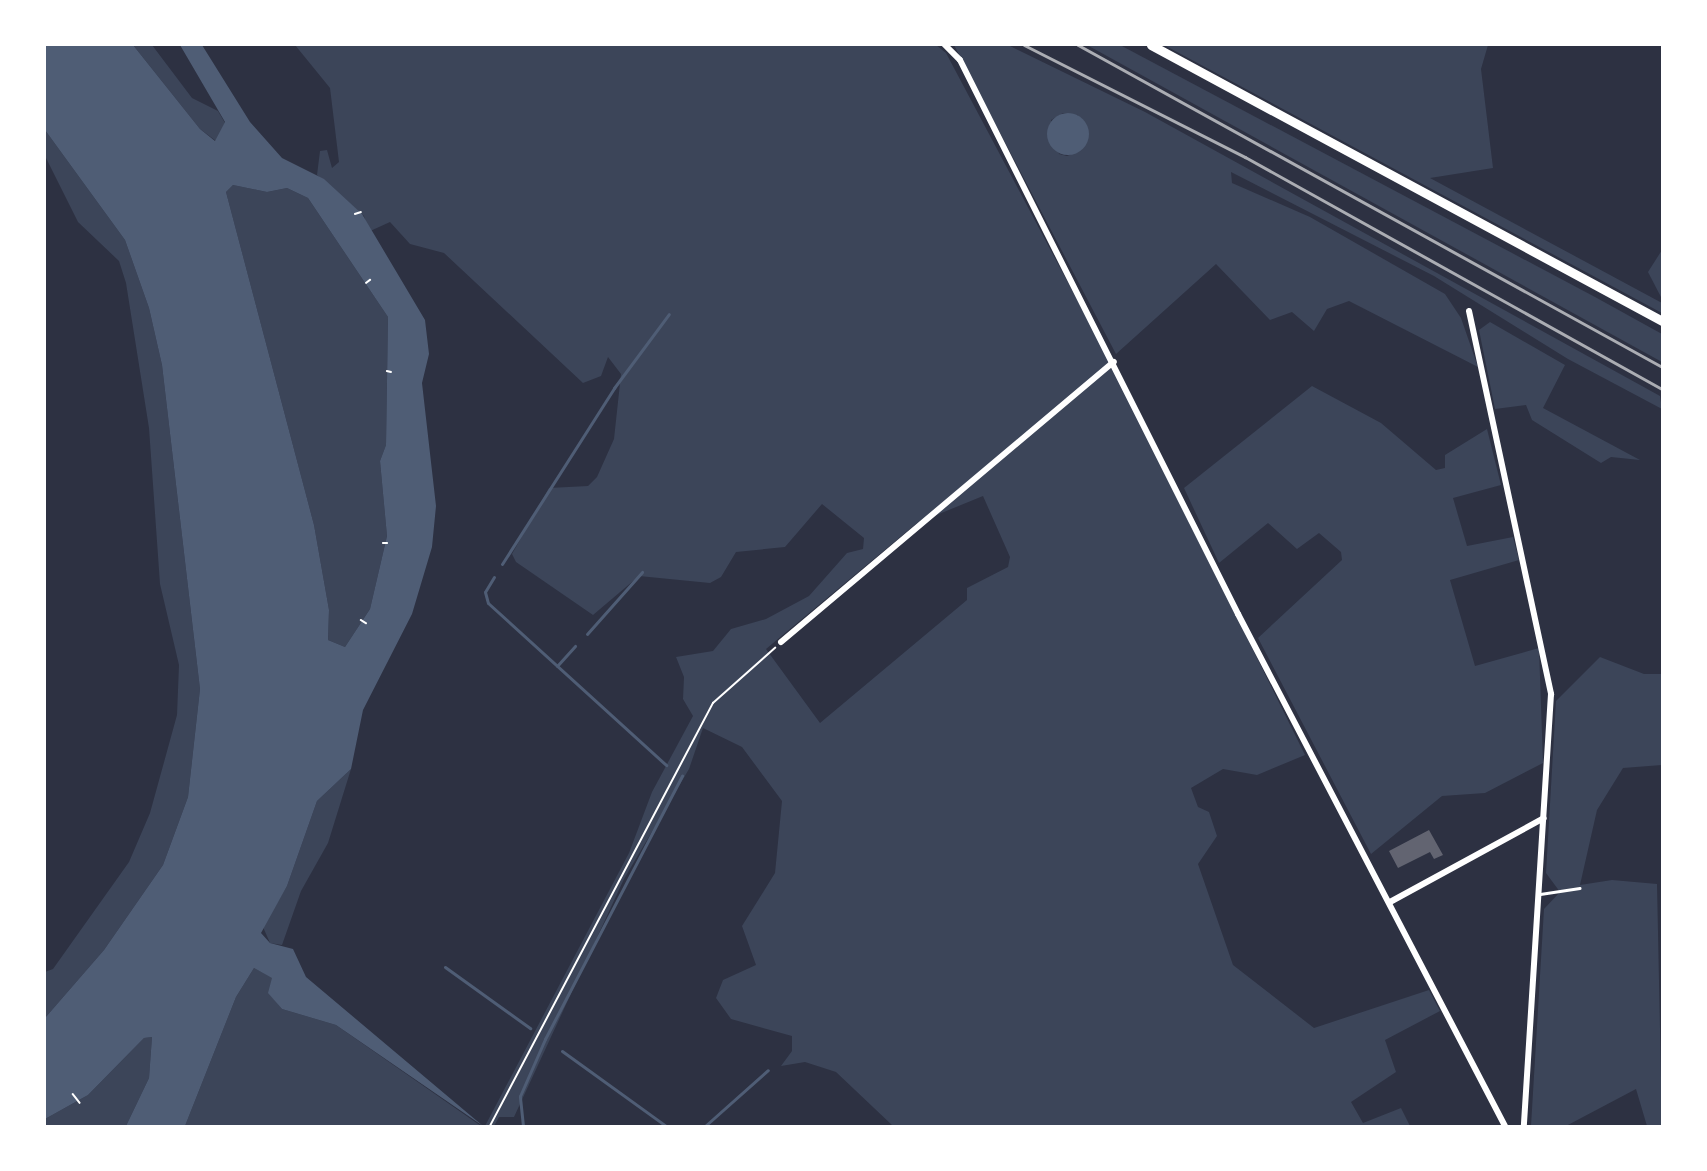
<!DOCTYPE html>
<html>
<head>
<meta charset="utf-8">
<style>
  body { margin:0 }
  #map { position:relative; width:1707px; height:1171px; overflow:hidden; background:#2d3142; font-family:"Source Sans 3",sans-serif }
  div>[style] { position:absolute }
  .green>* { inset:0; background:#3c4559 }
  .water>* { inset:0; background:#4f5d75 }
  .round { border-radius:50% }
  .stream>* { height:3px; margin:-1.5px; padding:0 1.5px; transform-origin:1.5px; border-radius:1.5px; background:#4f5d75 }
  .building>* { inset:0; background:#626471 }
  .path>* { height:1.5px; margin:-0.75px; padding:0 0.75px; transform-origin:0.75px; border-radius:0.75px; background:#fff }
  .service>* { height:3px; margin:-1.5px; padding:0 1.5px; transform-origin:1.5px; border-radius:1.5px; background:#fff }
  .minor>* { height:6px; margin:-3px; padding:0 3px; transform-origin:3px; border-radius:3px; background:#fff }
  .primary>* { height:9px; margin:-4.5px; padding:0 4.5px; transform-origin:4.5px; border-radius:4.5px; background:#fff }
  .rail>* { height:3px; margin:-1.5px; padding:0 1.5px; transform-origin:1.5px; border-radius:1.5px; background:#abadb3 }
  span { translate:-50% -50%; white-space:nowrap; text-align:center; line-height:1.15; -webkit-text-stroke:6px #fff; paint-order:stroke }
  .frame { position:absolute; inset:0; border:46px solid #fff; pointer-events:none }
</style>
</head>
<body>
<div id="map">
  <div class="green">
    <i style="clip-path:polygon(133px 45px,152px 45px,192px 98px,218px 111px,225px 123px,216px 141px,200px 129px)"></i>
    <i style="clip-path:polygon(evenodd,295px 45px,936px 45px,946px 53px,1117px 375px,1305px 755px,1257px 775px,1223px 769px,1191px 788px,1198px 807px,1209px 812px,1217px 836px,1198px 864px,1233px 965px,1314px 1028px,1429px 990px,1440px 1011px,1385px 1040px,1396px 1072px,1351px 1102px,1363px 1123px,1401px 1108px,1410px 1126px,893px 1126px,836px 1072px,805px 1062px,781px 1066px,792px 1051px,792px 1036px,731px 1019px,716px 998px,723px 980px,756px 965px,742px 926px,775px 873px,782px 801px,742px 747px,703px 728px,689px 769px,624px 879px,514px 1117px,499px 1117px,494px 1126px,485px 1126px,629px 853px,652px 792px,693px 716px,683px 699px,684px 677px,676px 657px,713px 651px,731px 629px,766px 619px,809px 596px,847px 553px,863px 549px,864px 538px,822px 504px,785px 547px,736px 552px,721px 577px,710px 583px,639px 576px,593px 615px,516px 562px,512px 554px,549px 488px,588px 486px,597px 477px,614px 439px,621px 374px,608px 357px,601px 376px,583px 383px,444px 253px,410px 244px,390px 222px,368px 232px,364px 216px,317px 175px,320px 151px,327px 150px,332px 168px,339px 162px,330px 88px,295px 45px,983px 496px,1010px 557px,1008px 567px,967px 588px,967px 600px,820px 723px,766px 649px,917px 523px,983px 496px)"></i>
    <i style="clip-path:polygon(evenodd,954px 45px,1008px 45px,1145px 112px,1660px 396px,1662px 409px,1568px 359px,1434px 276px,1231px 172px,1232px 183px,1310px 217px,1445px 294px,1461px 318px,1478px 367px,1349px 301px,1327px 309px,1314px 331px,1292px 312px,1270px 320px,1216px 264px,1116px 354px,954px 45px,1063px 113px,1078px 115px,1079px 151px,1067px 156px,1059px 154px,1051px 120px,1063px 113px)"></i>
    <i style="clip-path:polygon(1087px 45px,1120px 45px,1595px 297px,1662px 334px,1662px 362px)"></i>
    <i style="clip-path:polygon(1164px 45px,1488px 45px,1481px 69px,1493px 168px,1430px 178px,1662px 303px,1662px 313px)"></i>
    <i style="clip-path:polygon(45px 130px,125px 240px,149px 308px,162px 365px,200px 689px,188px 797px,163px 865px,104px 950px,45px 1018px,45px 972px,53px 969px,129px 862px,150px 813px,177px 715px,179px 665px,160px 584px,149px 428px,126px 283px,119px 261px,78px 222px,45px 156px)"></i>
    <i style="clip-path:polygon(233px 185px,267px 192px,287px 188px,308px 198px,388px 317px,386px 445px,380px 461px,387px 536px,370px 609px,345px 647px,328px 640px,329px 610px,314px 525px,226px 192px)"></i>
    <i style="clip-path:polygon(1662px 250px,1662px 299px,1648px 272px)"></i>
    <i style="clip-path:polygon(1490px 322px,1565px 365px,1543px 408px,1640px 460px,1611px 457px,1601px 463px,1532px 420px,1526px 405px,1495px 409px,1479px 330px)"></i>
    <i style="clip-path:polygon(1312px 386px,1381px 423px,1436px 470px,1445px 468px,1445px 455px,1487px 429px,1501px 485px,1453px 498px,1467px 546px,1513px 537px,1519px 560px,1450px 580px,1475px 666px,1539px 648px,1543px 763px,1485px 793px,1442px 796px,1371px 854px,1258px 638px,1342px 560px,1341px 552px,1319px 533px,1297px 549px,1268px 523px,1219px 563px,1184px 488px)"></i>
    <i style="clip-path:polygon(1600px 657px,1644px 674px,1662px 674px,1662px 765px,1623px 768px,1597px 810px,1580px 885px,1612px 880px,1657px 884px,1662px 1126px,1647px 1126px,1636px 1089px,1566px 1126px,1531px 1126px,1544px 909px,1560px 892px,1546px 873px,1556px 701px)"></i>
    <i style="clip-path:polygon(351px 769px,328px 843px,301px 891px,282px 945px,270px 943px,263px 927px,287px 886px,317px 801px)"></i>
    <i style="clip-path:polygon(254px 968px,273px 978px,269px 993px,282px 1009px,336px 1025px,481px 1126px,185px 1126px,236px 997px)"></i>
    <i style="clip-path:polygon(152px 1037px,149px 1078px,126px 1126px,45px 1126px,45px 1119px,88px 1095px,144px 1038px)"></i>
  </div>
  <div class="water">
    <i style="clip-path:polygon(evenodd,45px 45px,133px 45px,200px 129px,215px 141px,225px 122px,180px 45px,202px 45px,250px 122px,282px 158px,324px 179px,362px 214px,425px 320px,429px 354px,422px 383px,436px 506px,432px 547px,412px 614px,363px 710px,351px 769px,317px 801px,287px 886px,261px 933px,270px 943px,293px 949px,306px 977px,483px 1126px,336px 1025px,282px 1009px,268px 993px,272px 978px,254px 968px,236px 997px,185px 1126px,126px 1126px,149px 1078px,152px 1037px,144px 1038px,88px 1095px,45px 1119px,45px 1018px,104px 950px,163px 865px,188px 797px,200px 689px,162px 365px,149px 308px,125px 240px,45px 130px,45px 45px,233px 185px,267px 192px,287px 188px,308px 198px,388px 317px,386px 445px,380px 461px,387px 536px,370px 609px,345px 647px,328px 640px,329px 610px,314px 525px,226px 192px,233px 185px)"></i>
    <i class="round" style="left:1047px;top:113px;width:42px;height:42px"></i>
  </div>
  <div class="stream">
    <i style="left:502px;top:564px;width:209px;rotate:-57.5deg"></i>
    <i style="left:614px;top:388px;width:92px;rotate:-53.4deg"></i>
    <i style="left:494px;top:577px;width:17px;rotate:121deg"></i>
    <i style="left:485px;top:592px;width:11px;rotate:75deg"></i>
    <i style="left:488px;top:603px;width:241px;rotate:42.3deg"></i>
    <i style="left:587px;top:634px;width:83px;rotate:-48.4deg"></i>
    <i style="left:557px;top:666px;width:27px;rotate:-48deg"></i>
    <i style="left:445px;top:967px;width:105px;rotate:35.7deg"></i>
    <i style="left:562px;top:1051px;width:128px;rotate:35.8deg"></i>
    <i style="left:523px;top:1126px;width:30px;rotate:-96deg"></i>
    <i style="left:520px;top:1096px;width:62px;rotate:-66.3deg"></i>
    <i style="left:545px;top:1039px;width:297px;rotate:-62.5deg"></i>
    <i style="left:705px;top:1126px;width:84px;rotate:-41.6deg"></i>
  </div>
  <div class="building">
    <i style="clip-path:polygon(1429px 830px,1443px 855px,1434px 859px,1430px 852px,1398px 868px,1389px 851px)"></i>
  </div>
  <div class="path">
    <i style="left:355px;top:214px;width:6px;rotate:-18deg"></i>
    <i style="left:366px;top:283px;width:5px;rotate:-37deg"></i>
    <i style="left:387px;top:371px;width:4px;rotate:14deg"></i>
    <i style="left:383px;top:543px;width:4px"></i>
    <i style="left:361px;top:620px;width:6px;rotate:31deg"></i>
    <i style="left:73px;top:1094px;width:11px;rotate:52deg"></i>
    <i style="left:490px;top:1126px;width:478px;rotate:-62.2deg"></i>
    <i style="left:713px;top:703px;width:83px;rotate:-41.6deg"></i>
  </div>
  <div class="service">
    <i style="left:1540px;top:894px;width:40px;rotate:-8.5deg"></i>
  </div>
  <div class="minor">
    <i style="left:945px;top:45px;width:21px;rotate:45deg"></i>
    <i style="left:960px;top:60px;width:620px;rotate:63.35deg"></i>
    <i style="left:1238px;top:614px;width:577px;rotate:62.46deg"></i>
    <i style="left:1469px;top:311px;width:392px;rotate:77.9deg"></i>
    <i style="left:1551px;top:694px;width:433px;rotate:93.6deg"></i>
    <i style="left:781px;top:642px;width:435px;rotate:-40.1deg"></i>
    <i style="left:1390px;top:902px;width:175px;rotate:-28.6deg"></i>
  </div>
  <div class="primary">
    <i style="left:1151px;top:45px;width:581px;rotate:28.37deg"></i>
  </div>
  <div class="rail">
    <i style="left:1024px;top:45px;width:248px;rotate:26.9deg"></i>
    <i style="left:1245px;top:157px;width:477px;rotate:29.1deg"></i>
    <i style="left:1078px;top:45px;width:667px;rotate:28.87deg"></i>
  </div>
  <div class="frame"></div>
</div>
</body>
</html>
